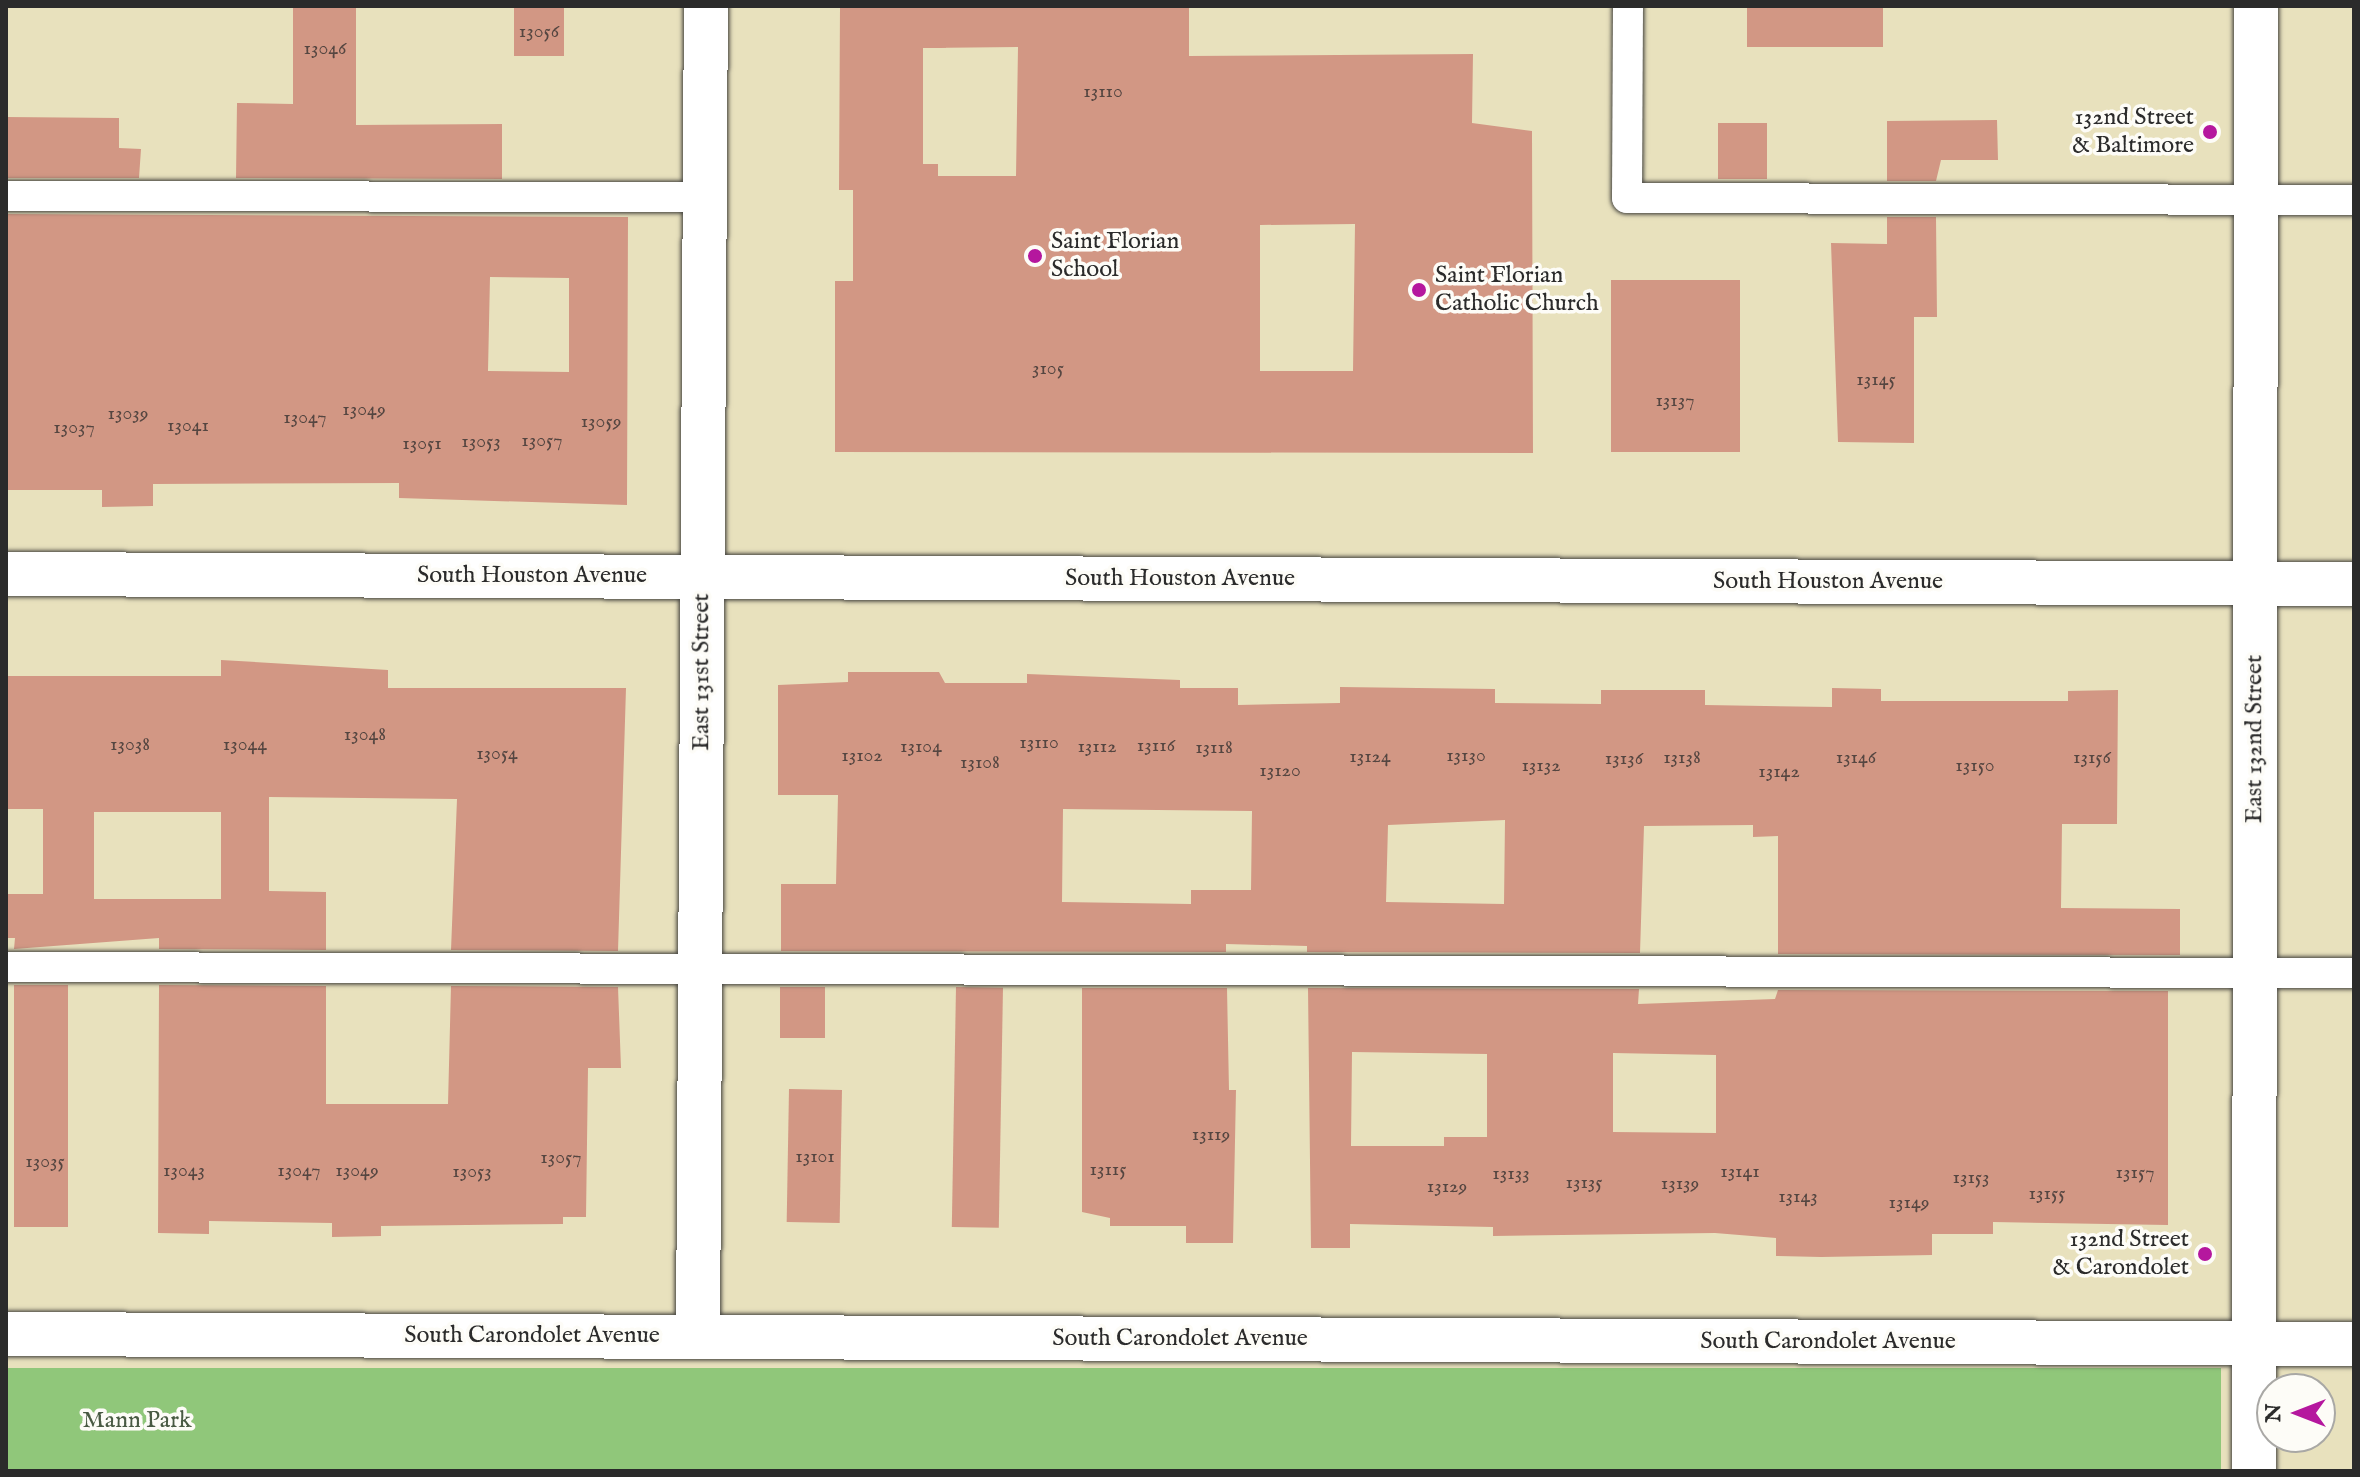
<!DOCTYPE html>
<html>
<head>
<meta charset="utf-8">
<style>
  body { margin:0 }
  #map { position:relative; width:2360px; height:1477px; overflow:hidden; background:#e8e1bd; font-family:"IM FELL English",serif }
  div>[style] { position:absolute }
  .green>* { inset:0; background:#90c77a; transform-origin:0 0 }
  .building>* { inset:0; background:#d29784; transform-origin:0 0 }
  .roads { filter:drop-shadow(0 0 2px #474641) drop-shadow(0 0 2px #474641) }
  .service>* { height:30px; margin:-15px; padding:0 15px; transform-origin:15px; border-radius:15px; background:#fff }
  .minor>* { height:44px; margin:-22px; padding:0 22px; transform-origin:22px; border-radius:22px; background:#fff }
  .dots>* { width:22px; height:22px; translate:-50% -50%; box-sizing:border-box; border:4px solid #fdfcf7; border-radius:50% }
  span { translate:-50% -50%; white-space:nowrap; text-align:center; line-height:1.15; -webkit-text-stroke:7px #fdfcf7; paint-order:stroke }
  .number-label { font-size:20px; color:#554641 }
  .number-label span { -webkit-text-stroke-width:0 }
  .poi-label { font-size:24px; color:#2b2b2b }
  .right { translate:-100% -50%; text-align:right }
  .left { translate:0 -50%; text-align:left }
  .street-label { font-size:24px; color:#2b2b2b }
  .park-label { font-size:24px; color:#495a43 }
  .frame { position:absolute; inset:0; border:8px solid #2b2b2b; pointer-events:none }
  .north { position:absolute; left:2256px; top:1373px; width:80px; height:80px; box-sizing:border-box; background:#fdfcf7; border:2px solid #a9a8a5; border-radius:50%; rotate:270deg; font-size:22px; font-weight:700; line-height:32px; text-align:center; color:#2b2b2b }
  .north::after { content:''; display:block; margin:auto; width:28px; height:36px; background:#b5179e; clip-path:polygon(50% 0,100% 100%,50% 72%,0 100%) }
</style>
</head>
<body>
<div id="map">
  <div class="green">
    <i style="left:6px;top:1368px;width:2215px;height:103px"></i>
  </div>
  <div class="building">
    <i style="clip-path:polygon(293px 6px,356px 6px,356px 125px,502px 124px,502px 179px,236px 178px,237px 103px,293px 104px)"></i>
    <i style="left:514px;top:6px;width:50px;height:50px"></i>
    <i style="clip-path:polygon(evenodd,840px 6px,1189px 6px,1189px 56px,1473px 54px,1472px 123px,1532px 131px,1533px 453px,835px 452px,835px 281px,853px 281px,853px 190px,839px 190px,840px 6px,1018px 47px,1016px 176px,938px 176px,938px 164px,923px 164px,923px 48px,1018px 47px,840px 6px,1355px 224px,1353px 371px,1260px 371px,1260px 225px,1355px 224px)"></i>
    <i style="left:1747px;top:6px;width:136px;height:41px"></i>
    <i style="clip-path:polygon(6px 117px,119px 118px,119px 148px,141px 149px,139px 178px,6px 178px)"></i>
    <i style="clip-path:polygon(1997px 120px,1998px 160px,1941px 160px,1936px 181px,1887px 181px,1887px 121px)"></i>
    <i style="left:1718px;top:123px;width:49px;height:56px"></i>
    <i style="clip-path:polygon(evenodd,6px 214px,628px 217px,627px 505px,399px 498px,399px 483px,153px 484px,153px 506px,102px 507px,102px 490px,6px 490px,6px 214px,490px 277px,569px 278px,569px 372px,488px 371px,490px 277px)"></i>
    <i style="clip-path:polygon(1887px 217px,1936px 217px,1937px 317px,1914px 317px,1914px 443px,1838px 442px,1831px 243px,1887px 244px)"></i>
    <i style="left:1611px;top:280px;width:129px;height:172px"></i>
    <i style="clip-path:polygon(evenodd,221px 660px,388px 670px,388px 688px,626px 688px,618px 951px,451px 950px,457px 799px,269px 797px,269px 891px,326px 892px,326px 950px,159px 949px,159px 938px,14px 949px,15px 938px,6px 938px,6px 894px,43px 894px,43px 809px,6px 809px,6px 676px,221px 676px,221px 660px,94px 812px,221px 812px,221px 899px,94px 899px,94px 812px)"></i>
    <i style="clip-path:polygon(evenodd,848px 672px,939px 672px,945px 683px,1027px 683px,1027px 674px,1180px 680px,1180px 688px,1238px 688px,1238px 705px,1340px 703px,1340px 687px,1495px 689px,1495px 703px,1601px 704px,1601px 690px,1705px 690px,1705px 705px,1832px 707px,1832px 688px,1881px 689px,1881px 701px,2068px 701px,2068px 691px,2118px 690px,2117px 824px,2062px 824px,2061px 908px,2180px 909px,2180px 955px,1778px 954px,1778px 836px,1753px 837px,1753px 825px,1644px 826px,1640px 953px,1307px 952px,1307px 946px,1226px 944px,1226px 952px,781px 951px,781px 884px,836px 884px,838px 795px,778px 795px,778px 685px,848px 682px,848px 672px,1063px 809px,1252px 811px,1251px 890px,1191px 890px,1191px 904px,1062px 902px,1063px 809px,848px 672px,1505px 820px,1504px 904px,1386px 902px,1388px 825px,1505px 820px)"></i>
    <i style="left:14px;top:985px;width:54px;height:242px"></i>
    <i style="clip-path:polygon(159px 985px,326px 986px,326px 1104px,448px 1104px,451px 986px,618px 987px,621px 1068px,588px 1068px,586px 1217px,563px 1217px,563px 1224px,381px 1226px,381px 1236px,332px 1237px,332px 1223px,209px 1221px,209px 1234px,158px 1233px)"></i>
    <i style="left:780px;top:987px;width:45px;height:51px"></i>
    <i style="left:956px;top:987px;width:47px;height:240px;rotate:1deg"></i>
    <i style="clip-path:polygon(1082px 988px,1227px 988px,1229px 1090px,1236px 1090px,1233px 1243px,1186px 1243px,1186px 1226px,1110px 1226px,1110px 1218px,1082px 1212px)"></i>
    <i style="clip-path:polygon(evenodd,1308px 988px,1639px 989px,1638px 1004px,1775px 999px,1778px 990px,2168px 991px,2168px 1225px,1993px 1222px,1993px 1234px,1932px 1234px,1932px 1255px,1821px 1257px,1776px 1256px,1776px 1238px,1715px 1233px,1493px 1236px,1493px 1227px,1350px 1224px,1350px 1248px,1311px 1248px,1308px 988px,1352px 1052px,1487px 1054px,1487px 1137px,1444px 1137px,1444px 1146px,1351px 1146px,1352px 1052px,1308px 988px,1613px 1053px,1716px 1055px,1716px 1133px,1613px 1132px,1613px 1053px)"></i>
    <i style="left:789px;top:1089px;width:53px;height:133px;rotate:1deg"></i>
  </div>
  <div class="roads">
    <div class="service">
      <i style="left:1628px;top:6px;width:192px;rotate:90.3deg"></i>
      <i style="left:1627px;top:198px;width:727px;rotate:0.16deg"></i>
      <i style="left:6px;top:196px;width:698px;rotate:0.08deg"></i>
      <i style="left:6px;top:967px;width:2348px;rotate:0.15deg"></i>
    </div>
    <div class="minor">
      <i style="left:6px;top:574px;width:2348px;rotate:0.24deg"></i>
      <i style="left:6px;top:1334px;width:2348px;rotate:0.24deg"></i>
      <i style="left:698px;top:1337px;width:1331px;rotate:-89.66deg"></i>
      <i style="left:2254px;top:1471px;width:1465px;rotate:-89.92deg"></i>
    </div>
  </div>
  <div class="dots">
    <i style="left:2210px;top:132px;background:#b5179e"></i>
    <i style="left:1035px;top:256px;background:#b5179e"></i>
    <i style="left:1419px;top:290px;background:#b5179e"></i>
    <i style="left:2205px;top:1254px;background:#b5179e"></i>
  </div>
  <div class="number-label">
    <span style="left:539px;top:31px">13056</span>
    <span style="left:325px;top:48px">13046</span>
    <span style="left:1103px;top:91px">13110</span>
    <span style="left:1048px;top:368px">3105</span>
    <span style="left:1876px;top:379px">13145</span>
    <span style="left:1675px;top:400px">13137</span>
    <span style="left:364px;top:409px">13049</span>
    <span style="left:128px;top:413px">13039</span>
    <span style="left:305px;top:417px">13047</span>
    <span style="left:601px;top:421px">13059</span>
    <span style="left:188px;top:425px">13041</span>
    <span style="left:74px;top:427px">13037</span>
    <span style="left:542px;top:440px">13057</span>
    <span style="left:481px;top:441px">13053</span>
    <span style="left:422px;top:443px">13051</span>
    <span style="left:365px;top:734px">13048</span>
    <span style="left:1039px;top:742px">13110</span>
    <span style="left:130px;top:744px">13038</span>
    <span style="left:245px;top:744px">13044</span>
    <span style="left:1156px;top:745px">13116</span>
    <span style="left:921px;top:746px">13104</span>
    <span style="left:1097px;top:746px">13112</span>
    <span style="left:1214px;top:747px">13118</span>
    <span style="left:497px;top:753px">13054</span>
    <span style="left:862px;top:755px">13102</span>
    <span style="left:1466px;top:755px">13130</span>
    <span style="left:1370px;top:756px">13124</span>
    <span style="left:1682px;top:757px">13138</span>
    <span style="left:1856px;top:757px">13146</span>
    <span style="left:2092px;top:757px">13156</span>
    <span style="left:1624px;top:758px">13136</span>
    <span style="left:980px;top:762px">13108</span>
    <span style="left:1541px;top:765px">13132</span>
    <span style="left:1975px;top:765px">13150</span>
    <span style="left:1280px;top:770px">13120</span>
    <span style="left:1779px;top:771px">13142</span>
    <span style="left:1211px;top:1134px">13119</span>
    <span style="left:815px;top:1156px">13101</span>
    <span style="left:561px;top:1157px">13057</span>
    <span style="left:45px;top:1161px">13035</span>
    <span style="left:1108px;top:1169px">13115</span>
    <span style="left:184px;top:1170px">13043</span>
    <span style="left:299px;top:1170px">13047</span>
    <span style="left:357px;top:1170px">13049</span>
    <span style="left:472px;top:1171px">13053</span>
    <span style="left:1740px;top:1171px">13141</span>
    <span style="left:2135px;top:1172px">13157</span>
    <span style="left:1511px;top:1173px">13133</span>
    <span style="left:1971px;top:1177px">13153</span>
    <span style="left:1584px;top:1182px">13135</span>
    <span style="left:1680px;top:1183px">13139</span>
    <span style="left:1447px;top:1186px">13129</span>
    <span style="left:2047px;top:1193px">13155</span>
    <span style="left:1798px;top:1196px">13143</span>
    <span style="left:1909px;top:1202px">13149</span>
  </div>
  <div class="poi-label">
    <span class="right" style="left:2194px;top:132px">132nd Street<br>&amp; Baltimore</span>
    <span class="left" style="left:1051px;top:256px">Saint Florian<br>School</span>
    <span class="left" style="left:1435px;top:290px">Saint Florian<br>Catholic Church</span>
    <span class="right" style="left:2189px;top:1254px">132nd Street<br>&amp; Carondolet</span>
  </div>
  <div class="street-label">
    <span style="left:532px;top:576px">South Houston Avenue</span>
    <span style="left:1180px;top:579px">South Houston Avenue</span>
    <span style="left:1828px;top:582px">South Houston Avenue</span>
    <span style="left:702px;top:672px;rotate:-90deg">East 131st Street</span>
    <span style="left:2255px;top:739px;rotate:-90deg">East 132nd Street</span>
    <span style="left:532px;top:1336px">South Carondolet Avenue</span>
    <span style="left:1180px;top:1339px">South Carondolet Avenue</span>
    <span style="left:1828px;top:1342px">South Carondolet Avenue</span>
  </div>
  <div class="park-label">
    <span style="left:137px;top:1421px">Mann Park</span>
  </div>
  <div class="frame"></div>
  <div class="north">N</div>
</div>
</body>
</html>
